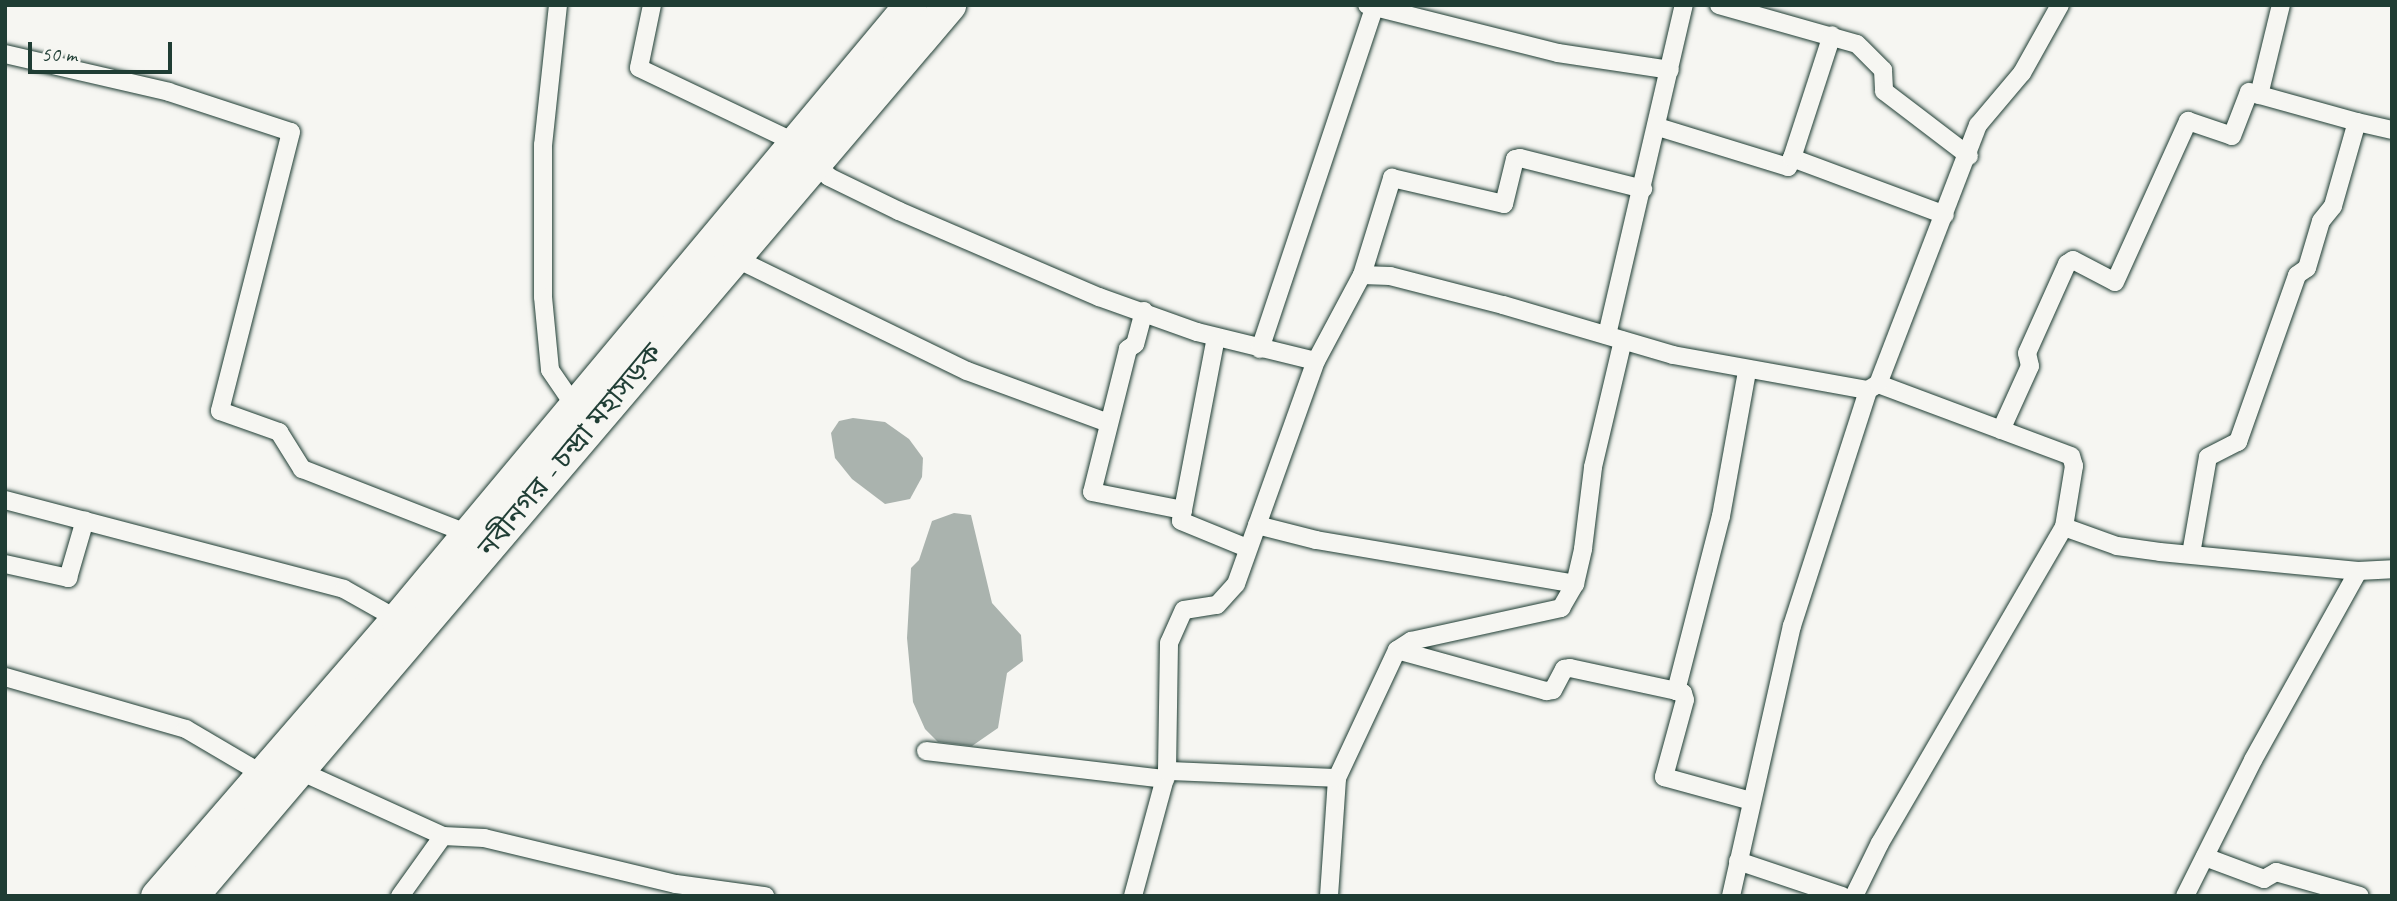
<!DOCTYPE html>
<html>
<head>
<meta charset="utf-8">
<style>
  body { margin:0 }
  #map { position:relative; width:2397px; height:901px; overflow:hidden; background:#f6f6f2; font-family:Caveat,"Noto Sans Bengali",sans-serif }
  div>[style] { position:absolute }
  .water>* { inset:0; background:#aab3ae }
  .roads { filter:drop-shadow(0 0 2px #1f3d34) drop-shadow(0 0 2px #1f3d34) }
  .street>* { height:18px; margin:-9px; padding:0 9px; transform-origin:9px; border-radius:9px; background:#f6f6f2 }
  .highway>* { height:33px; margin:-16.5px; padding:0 16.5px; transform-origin:16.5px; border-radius:16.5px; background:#f6f6f2 }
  span { translate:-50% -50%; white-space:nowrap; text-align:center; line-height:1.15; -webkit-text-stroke:5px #f6f6f2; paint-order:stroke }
  .street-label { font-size:28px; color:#1f3d34 }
  .frame { position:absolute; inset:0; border:7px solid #1f3d34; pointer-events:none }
  .scale { position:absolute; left:28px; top:42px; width:144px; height:32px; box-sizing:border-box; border:4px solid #1f3d34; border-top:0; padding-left:9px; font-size:21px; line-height:24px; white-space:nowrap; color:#1f3d34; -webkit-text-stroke:5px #f6f6f2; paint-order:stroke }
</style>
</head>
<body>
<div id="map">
  <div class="water">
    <i style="clip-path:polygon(853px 418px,885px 422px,909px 439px,923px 458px,922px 477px,910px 499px,885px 504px,852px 479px,835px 458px,831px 433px,839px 421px)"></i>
    <i style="clip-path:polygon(954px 513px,971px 515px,992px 603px,1021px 635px,1023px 661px,1007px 673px,998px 728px,972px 746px,938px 742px,925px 729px,913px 702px,907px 638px,911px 568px,919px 560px,932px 521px)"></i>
  </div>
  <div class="roads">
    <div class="street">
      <i style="left:558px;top:5px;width:141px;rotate:96.1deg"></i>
      <i style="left:543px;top:145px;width:152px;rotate:90deg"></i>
      <i style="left:543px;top:297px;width:73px;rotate:84.5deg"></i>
      <i style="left:550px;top:370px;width:42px;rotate:55.6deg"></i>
      <i style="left:652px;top:5px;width:64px;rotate:101.7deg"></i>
      <i style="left:639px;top:68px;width:174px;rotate:25.5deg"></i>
      <i style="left:1367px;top:5px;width:197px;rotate:14.1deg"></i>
      <i style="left:1558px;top:53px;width:113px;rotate:8.6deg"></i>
      <i style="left:1719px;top:5px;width:143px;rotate:15.8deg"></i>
      <i style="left:1857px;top:44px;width:37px;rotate:45deg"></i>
      <i style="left:1883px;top:70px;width:21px;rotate:87deg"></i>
      <i style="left:1884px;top:91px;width:107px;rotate:37.4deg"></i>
      <i style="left:5px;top:54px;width:168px;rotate:13deg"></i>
      <i style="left:169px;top:92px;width:128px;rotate:18.2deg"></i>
      <i style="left:291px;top:132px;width:288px;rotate:104.3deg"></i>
      <i style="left:220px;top:411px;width:63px;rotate:19.6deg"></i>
      <i style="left:279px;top:432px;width:44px;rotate:58.1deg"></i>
      <i style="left:302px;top:469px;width:176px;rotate:21.3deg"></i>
      <i style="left:2259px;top:95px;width:93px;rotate:-76.3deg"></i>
      <i style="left:1658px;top:127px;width:136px;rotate:17.1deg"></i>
      <i style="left:1788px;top:167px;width:10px;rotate:-66deg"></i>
      <i style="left:1792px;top:158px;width:163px;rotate:20.4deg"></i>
      <i style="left:1792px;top:158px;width:129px;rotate:-72deg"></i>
      <i style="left:812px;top:161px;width:23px;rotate:43deg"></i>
      <i style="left:829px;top:177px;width:78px;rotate:25.9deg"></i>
      <i style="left:899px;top:211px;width:218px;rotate:23.3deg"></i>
      <i style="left:1099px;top:297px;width:104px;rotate:19.7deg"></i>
      <i style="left:1197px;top:332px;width:122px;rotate:13.7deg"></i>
      <i style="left:733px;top:257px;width:260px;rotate:26deg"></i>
      <i style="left:967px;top:371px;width:150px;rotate:20.2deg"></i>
      <i style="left:1362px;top:275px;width:102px;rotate:-72.8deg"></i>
      <i style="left:1392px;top:178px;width:115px;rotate:13.1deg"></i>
      <i style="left:1504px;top:204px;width:46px;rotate:-76.3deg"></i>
      <i style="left:1515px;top:159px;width:5px;rotate:-11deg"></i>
      <i style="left:1520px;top:158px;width:127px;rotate:14.1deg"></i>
      <i style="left:1144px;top:311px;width:34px;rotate:105deg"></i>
      <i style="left:1135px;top:344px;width:9px;rotate:144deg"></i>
      <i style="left:1128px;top:349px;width:147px;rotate:104.1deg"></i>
      <i style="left:1092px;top:492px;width:93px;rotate:11.2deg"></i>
      <i style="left:1607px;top:335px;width:339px;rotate:-76.9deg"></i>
      <i style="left:1216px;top:337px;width:187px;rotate:100.8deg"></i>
      <i style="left:1181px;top:521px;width:71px;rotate:22.2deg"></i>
      <i style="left:1260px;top:349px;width:360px;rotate:-71.5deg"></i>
      <i style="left:2001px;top:430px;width:70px;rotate:-65.6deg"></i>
      <i style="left:2030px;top:366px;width:13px;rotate:-103deg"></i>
      <i style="left:2027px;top:353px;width:98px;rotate:-65.8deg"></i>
      <i style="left:2067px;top:264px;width:7px;rotate:-34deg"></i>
      <i style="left:2073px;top:260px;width:47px;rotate:27.6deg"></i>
      <i style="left:2115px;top:282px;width:177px;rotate:-65.6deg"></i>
      <i style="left:2188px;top:121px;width:46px;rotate:18.8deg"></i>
      <i style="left:2232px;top:136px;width:47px;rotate:-68.9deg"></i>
      <i style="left:2249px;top:92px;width:112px;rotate:15.5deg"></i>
      <i style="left:5px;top:500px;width:350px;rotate:14.7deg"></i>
      <i style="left:344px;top:589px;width:61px;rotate:29.5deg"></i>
      <i style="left:1257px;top:525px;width:61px;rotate:14.3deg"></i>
      <i style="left:1316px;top:540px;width:263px;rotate:9.6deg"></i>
      <i style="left:2064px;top:527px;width:56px;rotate:19.7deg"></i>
      <i style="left:2117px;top:546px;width:43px;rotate:7.9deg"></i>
      <i style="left:2160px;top:552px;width:199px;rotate:5.5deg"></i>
      <i style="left:2358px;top:571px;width:34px;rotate:-3deg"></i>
      <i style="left:2191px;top:554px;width:98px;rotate:-80.1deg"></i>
      <i style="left:2208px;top:457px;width:34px;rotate:-27deg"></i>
      <i style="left:2238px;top:442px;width:177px;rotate:-70.5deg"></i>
      <i style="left:2297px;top:275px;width:12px;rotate:-35deg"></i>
      <i style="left:2307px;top:268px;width:49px;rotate:-73.4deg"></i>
      <i style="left:2321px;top:221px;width:19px;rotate:-51deg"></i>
      <i style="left:2333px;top:206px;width:87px;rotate:-74.1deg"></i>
      <i style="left:2357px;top:122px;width:36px;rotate:13deg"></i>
      <i style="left:5px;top:564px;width:65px;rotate:12.5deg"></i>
      <i style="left:68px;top:578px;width:60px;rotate:-73.7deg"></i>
      <i style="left:1397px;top:650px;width:155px;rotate:15.4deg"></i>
      <i style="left:1546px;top:691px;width:7px;rotate:-8deg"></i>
      <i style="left:1553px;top:690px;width:24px;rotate:-62deg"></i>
      <i style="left:1564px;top:669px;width:6px;rotate:-9deg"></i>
      <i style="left:1570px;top:668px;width:108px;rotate:12.2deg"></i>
      <i style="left:1676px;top:691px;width:181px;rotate:-75.6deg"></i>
      <i style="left:1721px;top:516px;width:147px;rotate:-79.8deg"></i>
      <i style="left:5px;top:677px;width:188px;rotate:16deg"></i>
      <i style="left:186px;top:729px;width:91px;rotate:30.5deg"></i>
      <i style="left:1676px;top:691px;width:7px;rotate:16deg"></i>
      <i style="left:1683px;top:693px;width:7px;rotate:74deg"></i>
      <i style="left:1685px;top:700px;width:80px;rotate:105.3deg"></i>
      <i style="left:1664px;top:777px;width:90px;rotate:15.4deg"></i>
      <i style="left:926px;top:751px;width:241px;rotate:6.7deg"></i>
      <i style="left:300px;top:771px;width:157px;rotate:24.4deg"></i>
      <i style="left:443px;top:836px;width:74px;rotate:125.6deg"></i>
      <i style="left:1337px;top:778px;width:141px;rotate:-64.9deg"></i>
      <i style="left:1397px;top:650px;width:17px;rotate:-33deg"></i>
      <i style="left:1411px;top:641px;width:154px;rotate:-12.4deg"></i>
      <i style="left:1561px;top:608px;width:28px;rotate:-60deg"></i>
      <i style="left:1575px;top:584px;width:36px;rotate:-77deg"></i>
      <i style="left:1583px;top:549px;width:83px;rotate:-83deg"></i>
      <i style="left:1593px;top:467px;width:130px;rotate:-76.7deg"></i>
      <i style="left:443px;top:836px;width:41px;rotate:2.8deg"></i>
      <i style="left:484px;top:838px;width:197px;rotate:13.5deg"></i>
      <i style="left:676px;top:884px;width:90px;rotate:7.7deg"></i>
      <i style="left:2205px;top:857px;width:63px;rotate:20.4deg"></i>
      <i style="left:2264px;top:879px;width:14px;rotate:-30deg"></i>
      <i style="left:2276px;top:872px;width:87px;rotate:15.9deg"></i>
      <i style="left:1738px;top:861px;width:110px;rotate:18.6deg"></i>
      <i style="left:1133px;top:896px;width:130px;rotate:-74.8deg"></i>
      <i style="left:1329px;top:896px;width:118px;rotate:-86.1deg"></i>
      <i style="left:1337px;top:778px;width:170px;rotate:-177.6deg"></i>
      <i style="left:1167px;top:771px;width:128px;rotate:-89.1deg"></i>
      <i style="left:1169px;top:643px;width:36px;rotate:-66deg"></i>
      <i style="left:1184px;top:610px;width:33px;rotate:-9deg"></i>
      <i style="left:1217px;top:605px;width:28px;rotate:-48deg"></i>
      <i style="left:1236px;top:584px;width:237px;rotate:-70.3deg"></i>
      <i style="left:1316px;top:361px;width:98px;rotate:-61.9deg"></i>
      <i style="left:1362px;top:275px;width:28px;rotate:2deg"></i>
      <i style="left:1390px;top:276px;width:117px;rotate:14.4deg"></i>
      <i style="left:1503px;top:305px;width:177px;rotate:16.4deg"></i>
      <i style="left:1673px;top:355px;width:198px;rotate:10.2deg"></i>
      <i style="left:1868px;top:390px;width:12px;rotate:-31deg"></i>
      <i style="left:1731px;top:896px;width:277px;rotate:-77.3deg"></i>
      <i style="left:1792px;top:626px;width:248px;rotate:-72.1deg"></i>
      <i style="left:1854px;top:896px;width:59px;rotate:-63.9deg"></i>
      <i style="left:1880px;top:843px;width:366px;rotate:-59.8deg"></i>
      <i style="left:2064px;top:527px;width:62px;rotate:-80.7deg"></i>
      <i style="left:2074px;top:466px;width:10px;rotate:-107deg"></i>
      <i style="left:2071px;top:456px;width:206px;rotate:-159.5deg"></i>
      <i style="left:1878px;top:384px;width:278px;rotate:-68.9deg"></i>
      <i style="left:1978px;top:125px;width:68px;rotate:-49.8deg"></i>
      <i style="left:2022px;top:73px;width:78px;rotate:-60.8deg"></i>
      <i style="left:2185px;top:896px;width:152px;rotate:-63.4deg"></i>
      <i style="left:2253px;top:760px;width:216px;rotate:-60.9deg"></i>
    </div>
    <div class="highway">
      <i style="left:157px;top:896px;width:367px;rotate:-49.1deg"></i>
      <i style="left:397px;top:619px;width:800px;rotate:-50.12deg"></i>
      <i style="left:191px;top:896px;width:1170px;rotate:-49.61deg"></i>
    </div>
  </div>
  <div class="street-label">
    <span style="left:570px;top:450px;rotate:-50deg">নবীনগর - চন্দ্রা মহাসড়ক</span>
  </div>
  <div class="frame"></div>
  <div class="scale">50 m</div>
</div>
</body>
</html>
